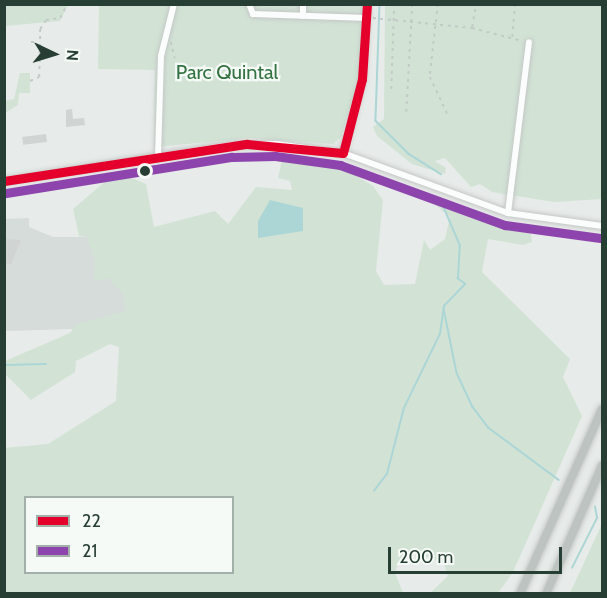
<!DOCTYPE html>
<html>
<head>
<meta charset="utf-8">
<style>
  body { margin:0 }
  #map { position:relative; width:607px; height:598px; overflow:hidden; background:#e7ebe9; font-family:Cabin,sans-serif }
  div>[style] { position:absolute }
  .built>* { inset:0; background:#d6dcd9 }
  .green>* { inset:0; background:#d2e3d5 }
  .water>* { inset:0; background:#acd6d6 }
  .stream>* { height:1.5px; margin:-0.75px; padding:0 0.75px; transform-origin:0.75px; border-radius:0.75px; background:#acd6d6 }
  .building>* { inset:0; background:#d0d4d2; transform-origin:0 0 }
  .path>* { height:1.5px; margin-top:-0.75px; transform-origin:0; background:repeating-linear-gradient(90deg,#c2cbc6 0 3px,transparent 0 7.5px) }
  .roads { filter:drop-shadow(0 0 2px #c4c8c6) drop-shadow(0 0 2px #c4c8c6) }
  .minor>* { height:6px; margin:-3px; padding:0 3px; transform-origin:3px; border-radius:3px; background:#fbfcfc }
  .highway>* { height:8px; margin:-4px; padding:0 4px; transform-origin:4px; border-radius:4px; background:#bcc3c0 }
  .bus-1>* { height:9px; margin:-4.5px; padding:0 4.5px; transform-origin:4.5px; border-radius:4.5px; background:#e4002b }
  .bus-2>* { height:9px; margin:-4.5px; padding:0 4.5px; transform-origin:4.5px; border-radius:4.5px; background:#8e44ad }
  .dots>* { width:16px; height:16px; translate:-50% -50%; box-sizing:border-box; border:3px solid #f6faf7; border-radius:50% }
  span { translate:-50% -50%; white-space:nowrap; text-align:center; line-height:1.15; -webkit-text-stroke:4.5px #f6faf7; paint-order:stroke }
  .park-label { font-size:20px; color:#337242 }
  .frame { position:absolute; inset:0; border:6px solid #263e34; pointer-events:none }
  .legend { position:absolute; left:24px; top:496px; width:210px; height:78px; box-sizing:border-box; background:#f6faf7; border:2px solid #a3afa9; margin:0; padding:8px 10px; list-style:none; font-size:18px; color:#263e34 }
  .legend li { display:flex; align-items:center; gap:12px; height:30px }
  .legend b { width:30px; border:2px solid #a3afa9 }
  .north { position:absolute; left:24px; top:24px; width:60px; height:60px; -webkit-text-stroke:4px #f6faf7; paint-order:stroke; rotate:94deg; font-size:16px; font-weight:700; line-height:24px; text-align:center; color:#263e34 }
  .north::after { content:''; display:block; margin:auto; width:21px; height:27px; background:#263e34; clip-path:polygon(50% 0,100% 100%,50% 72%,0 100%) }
  .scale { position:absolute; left:388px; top:547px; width:174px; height:27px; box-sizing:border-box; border:3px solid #263e34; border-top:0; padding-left:8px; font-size:18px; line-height:21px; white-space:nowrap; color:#263e34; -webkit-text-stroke:4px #f6faf7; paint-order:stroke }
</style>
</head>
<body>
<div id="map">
  <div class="built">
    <i style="clip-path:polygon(29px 218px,29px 227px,53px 237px,128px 237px,138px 327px,5px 331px,4px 219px)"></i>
  </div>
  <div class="green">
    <i style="clip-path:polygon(4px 5px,5px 4px,68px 5px,60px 21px,5px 26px)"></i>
    <i style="clip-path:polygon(99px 5px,364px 5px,360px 76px,341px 137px,333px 144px,251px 138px,154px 147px,155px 70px,98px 69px)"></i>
    <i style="clip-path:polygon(385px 5px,602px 5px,602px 199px,554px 202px,492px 192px,480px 184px,471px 187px,445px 158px,435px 161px,446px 168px,445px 174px,412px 164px,377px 136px,373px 127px,384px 119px)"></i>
    <i style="clip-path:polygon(20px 73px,30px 73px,30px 93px,19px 93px,18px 105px,5px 113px,5px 101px,14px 99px)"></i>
    <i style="clip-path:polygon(evenodd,293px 157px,347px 170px,373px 186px,383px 200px,376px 271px,384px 285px,415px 284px,424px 240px,430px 250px,445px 239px,450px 217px,433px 203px,530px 228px,532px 242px,523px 245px,488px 239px,482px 272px,570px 359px,563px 377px,582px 416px,513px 572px,498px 593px,430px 593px,448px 576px,444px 563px,414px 552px,399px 561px,395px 573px,403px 593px,5px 593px,4px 448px,48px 444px,116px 401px,119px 347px,110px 344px,76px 361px,75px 372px,31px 400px,5px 374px,5px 361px,70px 333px,76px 325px,125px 311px,123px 294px,109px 278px,94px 281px,95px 262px,87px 237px,79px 236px,73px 209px,108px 179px,129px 177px,146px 184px,154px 227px,215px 211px,228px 224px,256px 187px,292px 190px,290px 181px,278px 178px,282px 160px,293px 157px,26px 498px,232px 498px,232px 572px,26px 572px,26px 498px)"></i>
    <i style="clip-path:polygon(602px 522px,602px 593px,570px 593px,601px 526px)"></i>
  </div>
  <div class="water">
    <i style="clip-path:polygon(270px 200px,303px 208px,303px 231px,258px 238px,258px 221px)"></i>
  </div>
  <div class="stream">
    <i style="left:380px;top:4px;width:117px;rotate:92deg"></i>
    <i style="left:376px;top:121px;width:47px;rotate:45deg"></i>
    <i style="left:409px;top:154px;width:38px;rotate:32deg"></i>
    <i style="left:444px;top:309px;width:65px;rotate:78.5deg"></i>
    <i style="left:457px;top:373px;width:38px;rotate:65deg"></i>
    <i style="left:473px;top:407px;width:26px;rotate:53deg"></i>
    <i style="left:489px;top:428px;width:87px;rotate:36.6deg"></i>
    <i style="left:4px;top:365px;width:42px;rotate:-1.4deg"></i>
    <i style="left:374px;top:491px;width:21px;rotate:-53deg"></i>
    <i style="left:387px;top:474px;width:68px;rotate:-75.6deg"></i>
    <i style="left:404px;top:408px;width:82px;rotate:-64.1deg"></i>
    <i style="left:440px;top:334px;width:28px;rotate:-82deg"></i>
    <i style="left:444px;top:306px;width:30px;rotate:-46deg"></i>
    <i style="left:465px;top:284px;width:9px;rotate:-144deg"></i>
    <i style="left:458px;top:279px;width:33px;rotate:-87deg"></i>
    <i style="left:460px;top:246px;width:46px;rotate:-113.2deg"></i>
    <i style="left:572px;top:568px;width:56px;rotate:-63.4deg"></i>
    <i style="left:597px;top:518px;width:11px;rotate:-100deg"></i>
  </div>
  <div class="building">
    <i style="clip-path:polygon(72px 109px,73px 119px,84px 118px,85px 125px,66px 127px,66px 110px)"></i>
    <i style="left:46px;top:134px;width:8px;height:24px;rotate:83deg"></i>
    <i style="clip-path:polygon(4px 239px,21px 240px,11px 264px,4px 264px)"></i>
  </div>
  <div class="path">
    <i style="left:438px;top:4px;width:73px;rotate:96.3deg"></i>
    <i style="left:430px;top:77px;width:42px;rotate:64.7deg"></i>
    <i style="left:373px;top:18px;width:100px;rotate:5.8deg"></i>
    <i style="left:472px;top:28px;width:52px;rotate:14.6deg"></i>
    <i style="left:472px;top:27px;width:23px;rotate:-80deg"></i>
    <i style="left:512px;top:37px;width:33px;rotate:-85deg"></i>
    <i style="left:31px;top:42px;width:8px"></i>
    <i style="left:171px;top:42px;width:17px;rotate:77deg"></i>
    <i style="left:40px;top:53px;width:6px;rotate:-31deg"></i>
    <i style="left:30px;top:81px;width:10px;rotate:-24deg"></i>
    <i style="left:39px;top:77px;width:48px;rotate:-88.8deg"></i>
    <i style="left:40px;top:29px;width:11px;rotate:-56deg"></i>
    <i style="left:46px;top:20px;width:14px;rotate:-8deg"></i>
    <i style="left:60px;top:18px;width:16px;rotate:-63deg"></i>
    <i style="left:391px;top:89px;width:85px;rotate:-88deg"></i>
    <i style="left:406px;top:112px;width:108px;rotate:-86.8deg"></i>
  </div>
  <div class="roads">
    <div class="minor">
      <i style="left:249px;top:4px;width:11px;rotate:68deg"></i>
      <i style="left:253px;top:14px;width:114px;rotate:2deg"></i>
      <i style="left:303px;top:16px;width:12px;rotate:-90deg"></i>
      <i style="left:343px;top:153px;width:76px;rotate:-75.6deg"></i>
      <i style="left:362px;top:79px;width:75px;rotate:-86.2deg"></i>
      <i style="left:158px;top:157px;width:101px;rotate:-88.3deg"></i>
      <i style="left:161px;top:56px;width:54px;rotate:-76deg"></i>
      <i style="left:4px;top:181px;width:230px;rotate:-9deg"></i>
      <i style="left:231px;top:145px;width:45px;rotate:-1.3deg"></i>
      <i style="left:276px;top:144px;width:68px;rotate:7.7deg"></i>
      <i style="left:343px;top:153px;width:176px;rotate:20deg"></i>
      <i style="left:508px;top:213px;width:95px;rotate:7.9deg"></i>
      <i style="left:508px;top:213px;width:172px;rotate:-83deg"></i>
    </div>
    <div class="highway">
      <i style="left:520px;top:594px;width:202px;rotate:-66.1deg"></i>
      <i style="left:546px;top:594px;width:140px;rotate:-66.4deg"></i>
    </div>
  </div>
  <div class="bus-1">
    <i style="left:343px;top:153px;width:76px;rotate:-75.6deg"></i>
    <i style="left:362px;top:79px;width:75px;rotate:-86.2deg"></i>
    <i style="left:4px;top:181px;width:246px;rotate:-8.7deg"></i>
    <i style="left:247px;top:144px;width:96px;rotate:5.4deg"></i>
  </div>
  <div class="bus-2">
    <i style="left:6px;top:193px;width:229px;rotate:-9.1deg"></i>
    <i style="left:232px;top:157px;width:43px;rotate:-1.3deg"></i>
    <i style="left:275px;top:156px;width:66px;rotate:7.9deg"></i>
    <i style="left:340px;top:165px;width:176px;rotate:20deg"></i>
    <i style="left:505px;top:225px;width:96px;rotate:7.8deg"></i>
  </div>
  <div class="dots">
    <i style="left:145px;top:171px;background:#263e34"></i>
  </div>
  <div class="park-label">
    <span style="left:227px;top:72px">Parc Quintal</span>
  </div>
  <div class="frame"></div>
  <ul class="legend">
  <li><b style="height:8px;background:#e4002b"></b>22</li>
  <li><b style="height:8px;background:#8e44ad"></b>21</li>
  </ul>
  <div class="north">N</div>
  <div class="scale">200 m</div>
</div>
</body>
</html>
